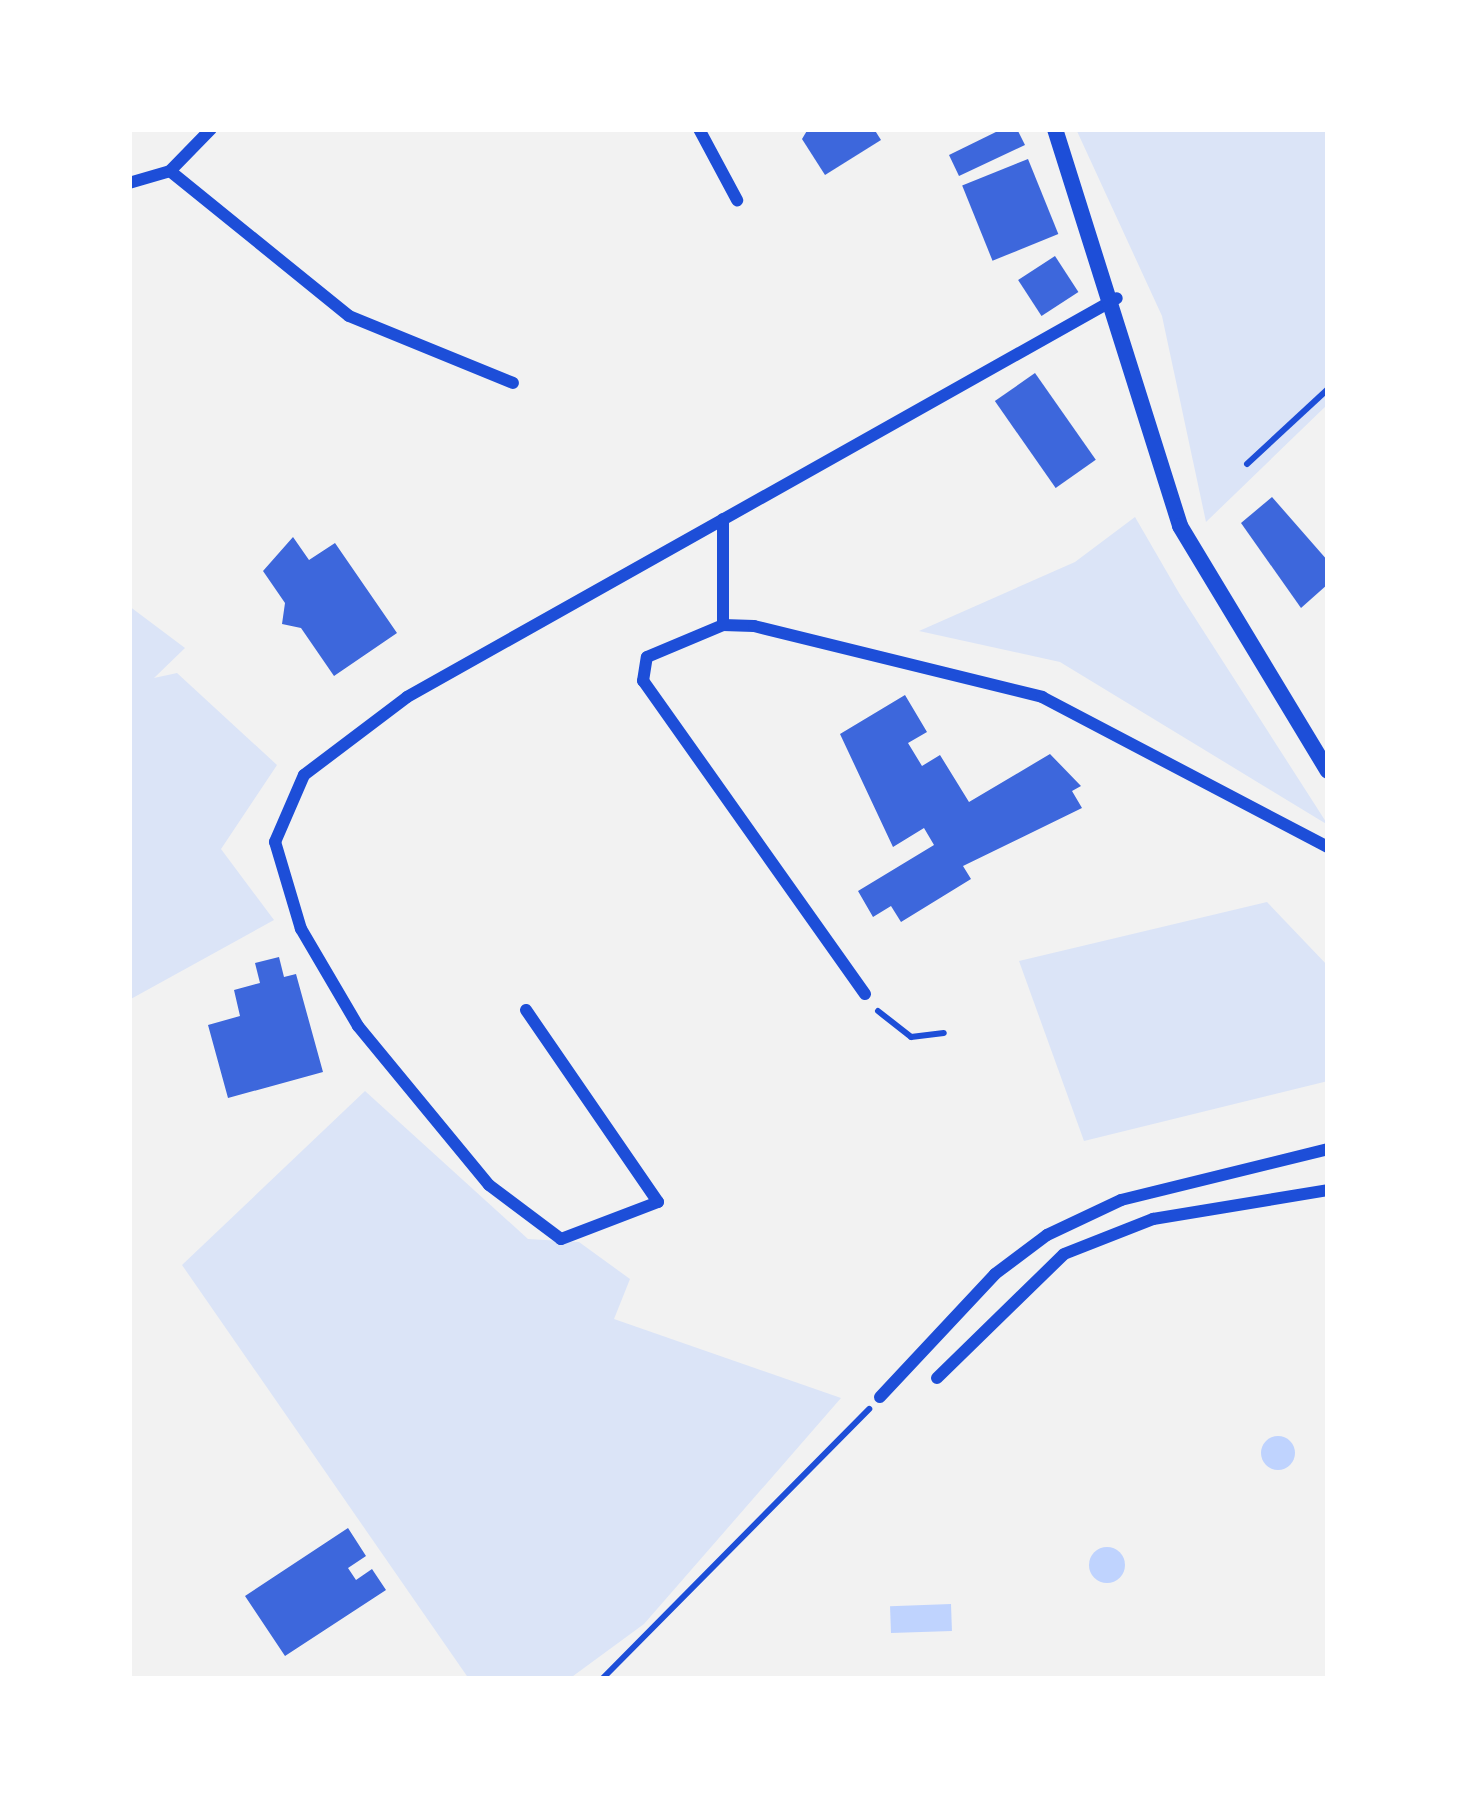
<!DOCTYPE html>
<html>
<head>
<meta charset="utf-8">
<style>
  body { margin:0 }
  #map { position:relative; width:1457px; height:1808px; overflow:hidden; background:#f2f2f2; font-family:Rubik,sans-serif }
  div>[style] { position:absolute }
  .green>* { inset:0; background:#dbe4f7 }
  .water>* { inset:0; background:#bfd3fe; transform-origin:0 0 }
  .round { border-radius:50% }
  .building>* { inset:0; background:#3d67dc; transform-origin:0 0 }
  .path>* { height:6px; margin:-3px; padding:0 3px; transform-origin:3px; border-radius:3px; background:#1d4ed8 }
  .minor>* { height:12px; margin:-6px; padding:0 6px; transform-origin:6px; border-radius:6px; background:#1d4ed8 }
  .tertiary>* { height:16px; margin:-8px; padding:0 8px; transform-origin:8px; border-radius:8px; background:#1d4ed8 }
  span { translate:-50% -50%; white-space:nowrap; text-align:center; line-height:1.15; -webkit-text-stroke:9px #fff; paint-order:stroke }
  .frame { position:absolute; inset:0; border:132px solid #fff; pointer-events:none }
</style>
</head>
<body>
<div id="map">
  <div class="green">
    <i style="clip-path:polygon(1076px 129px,1328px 129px,1328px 404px,1206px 522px,1162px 316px)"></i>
    <i style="clip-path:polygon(1135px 517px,1179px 593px,1328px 825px,1060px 662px,919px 631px,1075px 562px)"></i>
    <i style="clip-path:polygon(129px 606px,185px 648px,154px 678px,177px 673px,277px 765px,221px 849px,274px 920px,129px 1000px)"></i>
    <i style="clip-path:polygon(1267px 902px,1328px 966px,1328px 1081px,1084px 1141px,1019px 961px)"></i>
    <i style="clip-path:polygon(365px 1091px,528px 1239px,579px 1242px,630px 1279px,614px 1319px,841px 1398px,644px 1624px,569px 1679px,469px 1679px,182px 1265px)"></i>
  </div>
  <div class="water">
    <i class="round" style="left:1261px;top:1436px;width:34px;height:34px"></i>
    <i class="round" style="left:1089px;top:1547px;width:36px;height:36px"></i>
    <i style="left:951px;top:1604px;width:27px;height:61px;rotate:88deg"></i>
  </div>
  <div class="building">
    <i style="clip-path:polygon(808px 129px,874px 129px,881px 140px,825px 175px,802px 139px)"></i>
    <i style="clip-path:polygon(1002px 129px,1017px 129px,1025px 145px,959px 176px,949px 155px)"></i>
    <i style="left:1028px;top:159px;width:81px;height:71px;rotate:68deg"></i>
    <i style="left:1055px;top:256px;width:43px;height:44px;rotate:57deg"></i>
    <i style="left:1035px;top:373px;width:106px;height:49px;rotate:55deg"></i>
    <i style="clip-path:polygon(1272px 497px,1328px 561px,1328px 584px,1301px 608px,1241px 523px)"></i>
    <i style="clip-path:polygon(293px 537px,309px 560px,335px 543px,397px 633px,334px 676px,301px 628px,282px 624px,285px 603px,263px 571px)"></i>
    <i style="clip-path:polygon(905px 695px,927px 732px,908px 743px,922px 766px,940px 755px,969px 802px,1050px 754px,1081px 786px,1072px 791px,1082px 808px,963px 866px,971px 879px,901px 922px,891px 906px,873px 917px,858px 891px,934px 845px,924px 828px,893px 847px,840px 734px)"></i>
    <i style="clip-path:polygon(279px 957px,284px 977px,296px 974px,323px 1072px,228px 1098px,208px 1025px,240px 1016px,234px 990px,260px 983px,255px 963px)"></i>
    <i style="clip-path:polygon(348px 1528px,366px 1556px,348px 1568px,356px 1580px,372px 1569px,386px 1590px,285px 1656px,245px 1596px)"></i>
  </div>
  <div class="path">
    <i style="left:1247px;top:464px;width:110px;rotate:-42.8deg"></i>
    <i style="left:878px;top:1011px;width:42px;rotate:38.2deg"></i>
    <i style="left:911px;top:1037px;width:33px;rotate:-7deg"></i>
    <i style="left:602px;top:1679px;width:380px;rotate:-45.3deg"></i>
  </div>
  <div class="minor">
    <i style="left:699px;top:129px;width:81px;rotate:61.8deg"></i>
    <i style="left:170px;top:171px;width:230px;rotate:39deg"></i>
    <i style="left:349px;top:316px;width:177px;rotate:22.2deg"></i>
    <i style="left:129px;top:183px;width:43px;rotate:-16.3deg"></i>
    <i style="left:170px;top:171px;width:59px;rotate:-45.7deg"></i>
    <i style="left:723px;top:625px;width:106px;rotate:-90deg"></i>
    <i style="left:865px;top:994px;width:384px;rotate:-125.3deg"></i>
    <i style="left:643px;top:681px;width:24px;rotate:-81deg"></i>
    <i style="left:647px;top:657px;width:82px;rotate:-22.8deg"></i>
    <i style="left:723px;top:625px;width:31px;rotate:2deg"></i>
    <i style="left:754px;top:626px;width:297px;rotate:13.8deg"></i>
    <i style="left:1042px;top:697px;width:323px;rotate:27.7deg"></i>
    <i style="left:526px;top:1010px;width:233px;rotate:55.5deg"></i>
    <i style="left:658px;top:1202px;width:104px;rotate:159.1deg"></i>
    <i style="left:561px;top:1239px;width:90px;rotate:-143.1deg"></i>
    <i style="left:489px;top:1185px;width:206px;rotate:-129.5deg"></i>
    <i style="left:358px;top:1026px;width:113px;rotate:-120.4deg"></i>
    <i style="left:301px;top:929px;width:91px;rotate:-106.6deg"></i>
    <i style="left:275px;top:842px;width:73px;rotate:-66.6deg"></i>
    <i style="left:304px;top:775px;width:129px;rotate:-37.1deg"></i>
    <i style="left:407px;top:697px;width:814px;rotate:-29.33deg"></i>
    <i style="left:937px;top:1378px;width:177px;rotate:-44.3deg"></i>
    <i style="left:1064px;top:1254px;width:96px;rotate:-21.5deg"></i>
    <i style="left:1153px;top:1219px;width:177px;rotate:-9.4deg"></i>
    <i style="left:880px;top:1397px;width:168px;rotate:-46.9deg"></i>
    <i style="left:995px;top:1274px;width:65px;rotate:-36.9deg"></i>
    <i style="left:1047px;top:1235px;width:82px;rotate:-25.3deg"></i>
    <i style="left:1121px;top:1200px;width:213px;rotate:-13.8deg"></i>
  </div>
  <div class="tertiary">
    <i style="left:1055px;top:129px;width:416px;rotate:72.5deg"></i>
    <i style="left:1180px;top:526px;width:286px;rotate:58.9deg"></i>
  </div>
  <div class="frame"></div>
</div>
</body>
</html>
